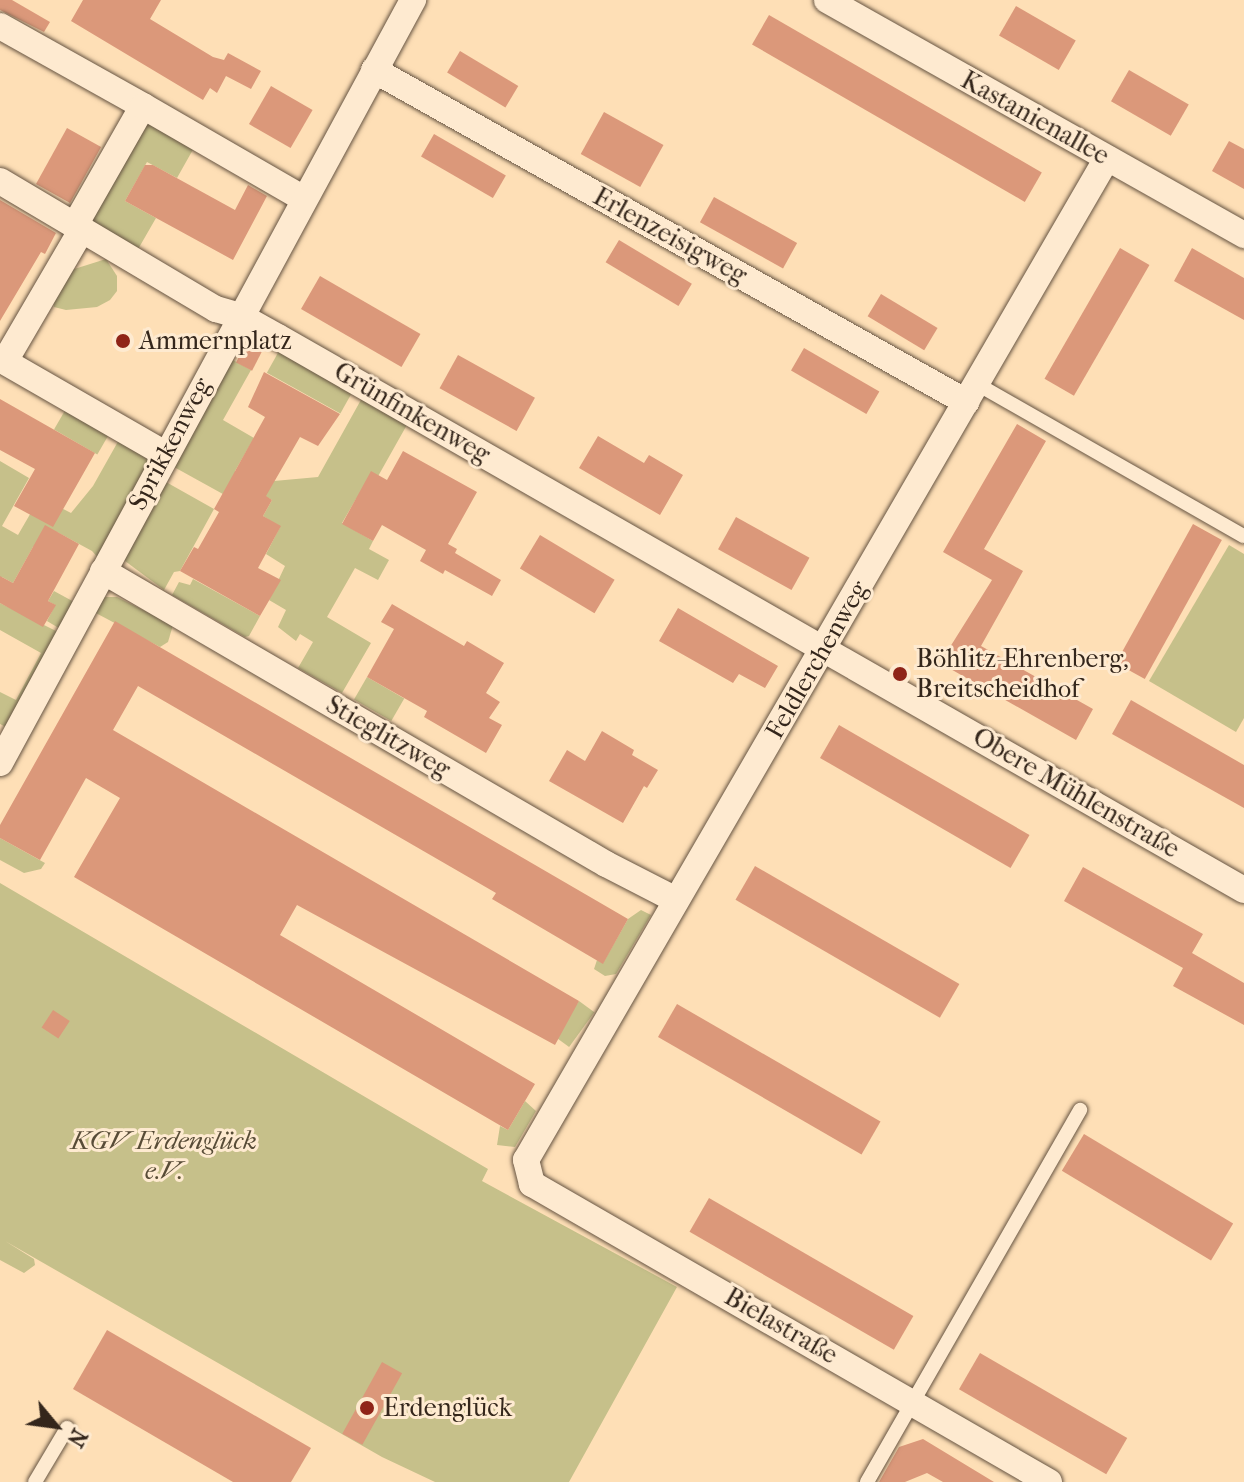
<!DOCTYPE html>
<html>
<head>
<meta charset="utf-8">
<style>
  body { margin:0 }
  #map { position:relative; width:1244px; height:1482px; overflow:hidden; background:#fedfb6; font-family:"IM FELL French Canon",serif }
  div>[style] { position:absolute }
  .green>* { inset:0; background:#c6c08a; transform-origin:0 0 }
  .building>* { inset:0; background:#db987a; transform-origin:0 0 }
  .roads { filter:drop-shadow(0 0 2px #665442) drop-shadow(0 0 2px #665442) }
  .lane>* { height:14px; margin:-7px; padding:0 7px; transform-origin:7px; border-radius:7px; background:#feead0 }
  .street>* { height:26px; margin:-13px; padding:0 13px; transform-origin:13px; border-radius:13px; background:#feead0 }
  .dots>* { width:22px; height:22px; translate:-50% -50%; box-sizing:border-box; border:4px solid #feead0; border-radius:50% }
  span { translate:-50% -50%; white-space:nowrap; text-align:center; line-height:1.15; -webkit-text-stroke:6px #feead0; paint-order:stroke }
  .street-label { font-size:26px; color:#34261b }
  .poi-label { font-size:26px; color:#34261b }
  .left { translate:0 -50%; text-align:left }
  .park-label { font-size:26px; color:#584c37; font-style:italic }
  .north { position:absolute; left:16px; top:1386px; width:80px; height:80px; -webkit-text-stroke:6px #feead0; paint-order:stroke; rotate:119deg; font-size:22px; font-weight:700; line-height:32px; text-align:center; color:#34261b }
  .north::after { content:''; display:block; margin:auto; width:28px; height:36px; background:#34261b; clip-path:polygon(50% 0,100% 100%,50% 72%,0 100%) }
</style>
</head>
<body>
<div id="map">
  <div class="green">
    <i style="clip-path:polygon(144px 121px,195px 146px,177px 178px,147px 162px,125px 201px,156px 218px,137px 251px,87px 222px)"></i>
    <i style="clip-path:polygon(106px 259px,117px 276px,117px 291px,110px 300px,97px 307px,66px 310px,54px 307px,53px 301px,68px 271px)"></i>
    <i style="clip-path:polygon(244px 334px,266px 343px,262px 351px,243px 342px,233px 360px,251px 370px,223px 420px,254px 438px,235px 471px,248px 479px,274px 481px,318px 477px,362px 398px,408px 423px,363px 503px,356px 499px,342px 523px,373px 541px,369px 549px,389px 560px,378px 580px,355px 568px,327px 617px,371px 643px,342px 693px,298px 668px,313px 642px,300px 634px,296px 641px,278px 627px,286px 610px,269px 600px,285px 566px,266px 554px,280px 527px,263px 516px,272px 500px,259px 493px,250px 509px,174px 467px)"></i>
    <i style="left:279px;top:351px;width:84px;height:25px;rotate:29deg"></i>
    <i style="left:67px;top:407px;width:50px;height:26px;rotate:30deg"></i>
    <i style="clip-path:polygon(120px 438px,152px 461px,100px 560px,92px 551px,57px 532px,33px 547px,13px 583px,2px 577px,0 581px,0 461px,29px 478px,2px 526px,18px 535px,40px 497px,71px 513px,93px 486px)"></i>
    <i style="clip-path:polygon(166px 482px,214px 509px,180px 571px,174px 572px,164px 590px,121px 558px)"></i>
    <i style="clip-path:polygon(1229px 545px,1244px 554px,1244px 718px,1236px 732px,1149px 681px)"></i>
    <i style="clip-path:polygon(193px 579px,260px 616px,249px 636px,245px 637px,172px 595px,179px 582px,190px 585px)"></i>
    <i style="clip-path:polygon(54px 591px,76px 603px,62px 630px,47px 621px,55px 605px,48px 601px)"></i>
    <i style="clip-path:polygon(99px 597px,117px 597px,173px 625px,168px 642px,160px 647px,92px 611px)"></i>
    <i style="clip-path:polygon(0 603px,60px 633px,6px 727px,0 724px,0 692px,16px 700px,41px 653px,0 630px)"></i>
    <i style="left:367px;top:677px;width:43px;height:26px;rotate:30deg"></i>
    <i style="clip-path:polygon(0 838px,45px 863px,41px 869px,24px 873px,0 860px)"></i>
    <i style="clip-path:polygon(0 883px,488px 1169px,482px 1181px,677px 1287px,569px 1482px,435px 1482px,382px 1457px,5px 1241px,34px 1259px,35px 1265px,24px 1273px,0 1260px)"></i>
    <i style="clip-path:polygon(641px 910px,651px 915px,616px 974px,605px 976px,594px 969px,597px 960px,603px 963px,628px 919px)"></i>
    <i style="left:579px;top:1001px;width:19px;height:43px;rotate:36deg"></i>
    <i style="clip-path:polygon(525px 1101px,536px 1111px,515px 1147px,497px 1145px,500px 1126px,508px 1130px)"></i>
  </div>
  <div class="building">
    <i style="clip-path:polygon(0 0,12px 0,50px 22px,44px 32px,0 10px)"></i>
    <i style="clip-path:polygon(83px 0,161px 0,150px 19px,213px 57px,224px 60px,228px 53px,261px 71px,251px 89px,226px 76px,217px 93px,210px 88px,203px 100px,71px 21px)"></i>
    <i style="left:1016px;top:6px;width:69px;height:34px;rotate:30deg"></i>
    <i style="left:769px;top:15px;width:315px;height:34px;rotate:30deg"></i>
    <i style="left:460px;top:51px;width:68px;height:25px;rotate:31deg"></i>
    <i style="left:1129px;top:70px;width:69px;height:36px;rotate:30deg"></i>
    <i style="left:271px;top:86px;width:48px;height:44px;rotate:30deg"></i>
    <i style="left:604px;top:112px;width:68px;height:48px;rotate:29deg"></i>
    <i style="left:67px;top:128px;width:39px;height:64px;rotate:29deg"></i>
    <i style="left:434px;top:134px;width:83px;height:26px;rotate:30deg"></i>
    <i style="clip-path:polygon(1229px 141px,1244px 149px,1244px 189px,1212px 171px)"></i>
    <i style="clip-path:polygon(145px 165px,153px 165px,235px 210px,248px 185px,267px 196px,233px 260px,125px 201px)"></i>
    <i style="left:714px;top:197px;width:95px;height:29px;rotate:29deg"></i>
    <i style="clip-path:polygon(0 200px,56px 233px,45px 254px,41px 252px,0 321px)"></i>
    <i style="left:619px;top:240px;width:85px;height:26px;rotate:31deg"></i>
    <i style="left:1120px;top:248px;width:34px;height:151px;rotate:30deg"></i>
    <i style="clip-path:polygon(1192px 248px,1244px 278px,1244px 320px,1174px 281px)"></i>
    <i style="left:320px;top:276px;width:116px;height:38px;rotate:30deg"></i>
    <i style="left:881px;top:294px;width:66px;height:26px;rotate:31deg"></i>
    <i style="left:246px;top:343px;width:18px;height:22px;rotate:27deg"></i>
    <i style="left:804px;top:348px;width:87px;height:26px;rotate:30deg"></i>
    <i style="left:458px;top:355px;width:88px;height:38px;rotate:29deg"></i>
    <i style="clip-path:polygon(264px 372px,340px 414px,318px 446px,300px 437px,266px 496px,272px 500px,263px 516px,281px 526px,258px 568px,281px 580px,260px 616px,180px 571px,194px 547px,198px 549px,219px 512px,214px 509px,265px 417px,248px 407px)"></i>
    <i style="clip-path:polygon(0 399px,95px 453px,53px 527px,14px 506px,35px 469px,0 450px)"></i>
    <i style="clip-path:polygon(1017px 424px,1046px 441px,984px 549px,1023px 571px,981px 646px,1093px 709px,1076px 740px,940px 663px,992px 580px,943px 552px)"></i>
    <i style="clip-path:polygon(598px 436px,644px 463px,649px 455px,683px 475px,660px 515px,579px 468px)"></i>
    <i style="clip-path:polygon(403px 451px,477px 492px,448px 544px,457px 549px,455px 553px,501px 580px,492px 596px,445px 570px,443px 574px,420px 561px,426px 550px,382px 525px,373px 541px,342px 524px,371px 471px,387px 480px)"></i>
    <i style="left:736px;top:517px;width:84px;height:37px;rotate:29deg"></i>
    <i style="left:1193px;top:524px;width:33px;height:159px;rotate:29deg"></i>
    <i style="clip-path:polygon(45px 525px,79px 544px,48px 601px,56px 605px,43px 627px,0 603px,0 576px,13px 583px)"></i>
    <i style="left:540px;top:535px;width:87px;height:39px;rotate:31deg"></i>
    <i style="clip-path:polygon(392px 604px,464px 646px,467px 641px,504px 663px,486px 693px,500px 702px,489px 718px,502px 725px,486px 753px,424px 717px,427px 711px,367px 677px,394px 629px,381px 622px)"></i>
    <i style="clip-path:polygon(678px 608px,778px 666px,765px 688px,739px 674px,733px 683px,659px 641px)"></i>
    <i style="clip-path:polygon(115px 621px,628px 919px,603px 964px,492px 899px,496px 893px,138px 686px,113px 730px,579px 1001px,555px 1045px,297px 905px,280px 935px,535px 1084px,508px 1130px,74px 877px,120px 798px,86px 778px,40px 860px,0 838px,0 825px)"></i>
    <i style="clip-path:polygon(1131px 700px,1244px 765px,1244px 808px,1112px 734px)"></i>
    <i style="left:839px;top:725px;width:220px;height:38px;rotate:30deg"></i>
    <i style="clip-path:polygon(602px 731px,634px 750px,632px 755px,658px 770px,647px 788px,644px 786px,623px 823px,549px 781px,567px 750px,585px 761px)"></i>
    <i style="left:755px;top:866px;width:236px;height:39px;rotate:30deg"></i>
    <i style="clip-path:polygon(1083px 867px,1203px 934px,1192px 953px,1244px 983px,1244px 1025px,1173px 986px,1183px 968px,1064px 901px)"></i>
    <i style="left:677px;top:1004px;width:235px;height:38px;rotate:30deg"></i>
    <i style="left:53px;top:1010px;width:20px;height:21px;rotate:33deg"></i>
    <i style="left:1084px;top:1134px;width:174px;height:43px;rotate:31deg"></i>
    <i style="left:709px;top:1198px;width:236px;height:39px;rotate:30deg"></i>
    <i style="clip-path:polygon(107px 1330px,311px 1448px,291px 1482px,233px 1482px,73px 1389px)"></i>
    <i style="left:980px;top:1353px;width:170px;height:42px;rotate:30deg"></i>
    <i style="left:382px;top:1362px;width:23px;height:82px;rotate:29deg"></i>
    <i style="clip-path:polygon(923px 1439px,994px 1482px,943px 1482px,927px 1473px,905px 1482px,879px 1482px,899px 1447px)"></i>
  </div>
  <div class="roads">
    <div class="lane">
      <i style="left:977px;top:384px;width:307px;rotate:29.7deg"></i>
      <i style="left:35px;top:1482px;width:63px;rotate:-59.3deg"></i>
      <i style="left:867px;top:1482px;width:429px;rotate:-60.2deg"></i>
    </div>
    <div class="street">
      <i style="left:827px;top:0;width:479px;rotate:29.4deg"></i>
      <i style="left:0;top:26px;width:164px;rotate:29.2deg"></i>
      <i style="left:374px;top:70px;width:679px;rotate:29.28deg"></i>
      <i style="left:0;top:181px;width:251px;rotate:30.7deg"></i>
      <i style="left:216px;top:309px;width:25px;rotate:16deg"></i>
      <i style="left:240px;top:316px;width:43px;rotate:28.9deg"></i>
      <i style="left:278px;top:337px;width:1113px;rotate:29.79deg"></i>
      <i style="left:75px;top:225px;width:137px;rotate:-60.3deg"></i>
      <i style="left:143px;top:106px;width:186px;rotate:30deg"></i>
      <i style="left:0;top:359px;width:190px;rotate:29.9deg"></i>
      <i style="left:5px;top:361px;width:153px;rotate:-59.7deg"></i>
      <i style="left:103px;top:571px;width:582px;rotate:30.22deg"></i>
      <i style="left:606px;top:864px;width:79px;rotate:27.2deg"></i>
      <i style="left:0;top:763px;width:868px;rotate:-61.57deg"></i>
      <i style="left:1049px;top:1482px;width:597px;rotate:-150.04deg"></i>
      <i style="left:532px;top:1184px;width:25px;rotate:-104deg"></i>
      <i style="left:526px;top:1160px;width:1158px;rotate:-59.89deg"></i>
    </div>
  </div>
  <div class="dots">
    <i style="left:123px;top:341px;background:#8f2418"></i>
    <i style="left:900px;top:674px;background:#8f2418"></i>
    <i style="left:367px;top:1408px;background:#8f2418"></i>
  </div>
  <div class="street-label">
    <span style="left:1035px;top:118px;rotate:29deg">Kastanienallee</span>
    <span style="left:670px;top:236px;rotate:29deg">Erlenzeisigweg</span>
    <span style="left:412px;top:413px;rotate:30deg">Grünfinkenweg</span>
    <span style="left:170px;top:444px;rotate:-62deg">Sprikkenweg</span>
    <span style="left:817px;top:660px;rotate:-60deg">Feldlerchenweg</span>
    <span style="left:388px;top:737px;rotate:30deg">Stieglitzweg</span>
    <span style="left:1076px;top:793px;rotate:30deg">Obere Mühlenstraße</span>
    <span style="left:781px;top:1326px;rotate:30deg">Bielastraße</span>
  </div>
  <div class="poi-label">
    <span class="left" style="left:139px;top:341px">Ammernplatz</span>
    <span class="left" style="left:916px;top:674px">Böhlitz-Ehrenberg,<br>Breitscheidhof</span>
    <span class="left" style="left:383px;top:1408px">Erdenglück</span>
  </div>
  <div class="park-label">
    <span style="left:164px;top:1156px">KGV Erdenglück<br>e.V.</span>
  </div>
  <div class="north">N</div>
</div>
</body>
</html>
